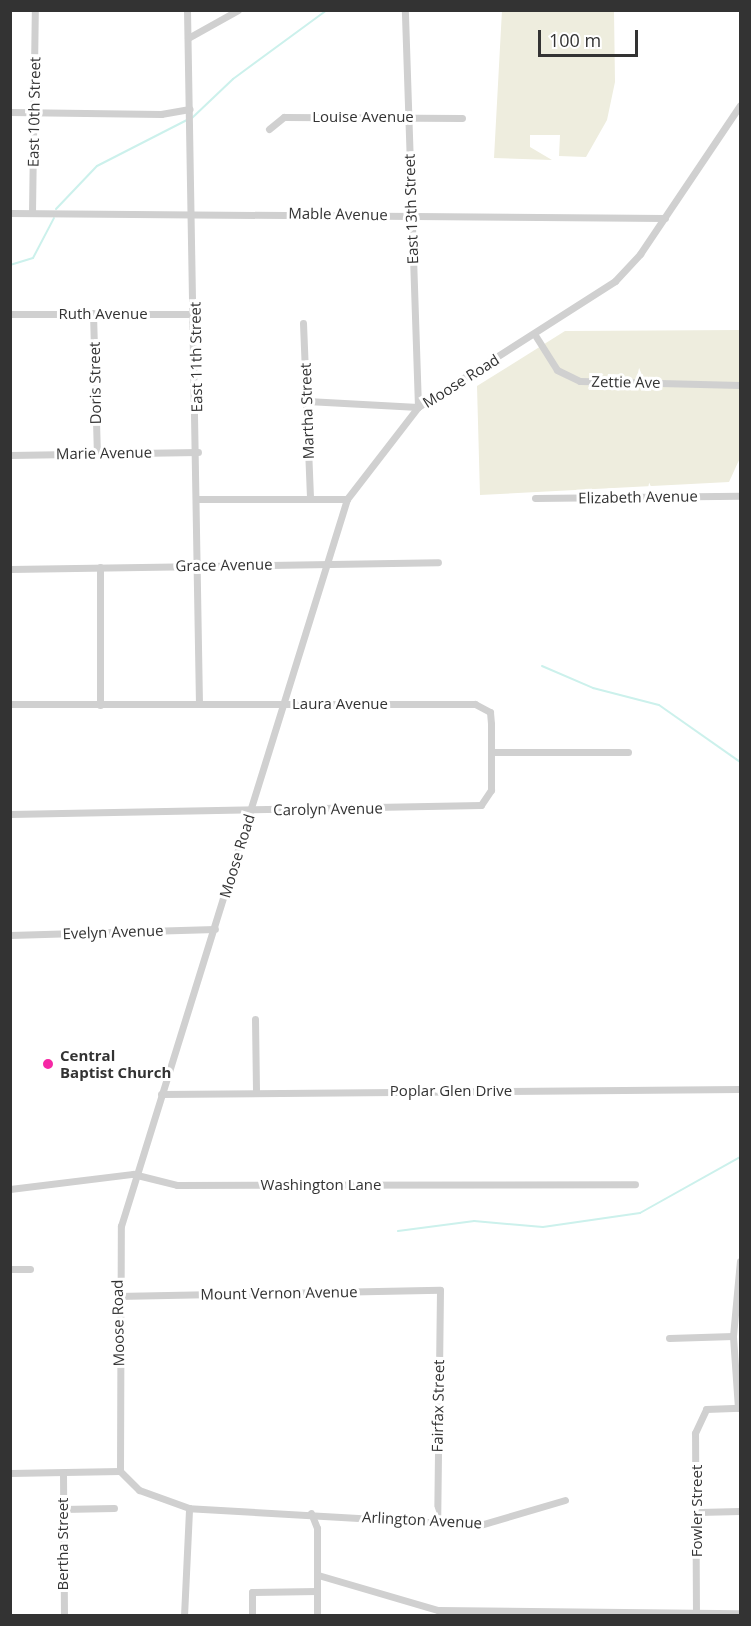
<!DOCTYPE html>
<html>
<head>
<meta charset="utf-8">
<style>
  body { margin:0 }
  #map { position:relative; width:751px; height:1626px; overflow:hidden; background:#fff; font-family:"Open Sans",sans-serif }
  div>[style] { position:absolute }
  .green>* { inset:0; background:#eeedde }
  .stream>* { height:2px; margin:-1px; padding:0 1px; transform-origin:1px; border-radius:1px; background:#ccf1ec }
  .minor>* { height:7px; margin:-3.5px; padding:0 3.5px; transform-origin:3.5px; border-radius:3.5px; background:#d0d0d0 }
  .dots>* { width:16px; height:16px; translate:-50% -50%; box-sizing:border-box; border:3px solid #fff; border-radius:50% }
  span { translate:-50% -50%; white-space:nowrap; text-align:center; line-height:1.15; -webkit-text-stroke:6px #fff; paint-order:stroke }
  .street-label { font-size:15px; color:#333 }
  .poi-label { font-size:15px; color:#333; font-weight:700 }
  .left { translate:0 -50%; text-align:left }
  .frame { position:absolute; inset:0; border:12px solid #333; pointer-events:none }
  .scale { position:absolute; left:538px; top:30px; width:100px; height:27px; box-sizing:border-box; border:3px solid #333; border-top:0; padding-left:8px; font-size:18px; line-height:21px; white-space:nowrap; color:#333; -webkit-text-stroke:4px #fff; paint-order:stroke }
</style>
</head>
<body>
<div id="map">
  <div class="green">
    <i style="clip-path:polygon(502px 10px,614px 11px,615px 82px,607px 120px,586px 157px,559px 156px,560px 135px,530px 135px,530px 147px,552px 160px,494px 158px)"></i>
    <i style="clip-path:polygon(740px 330px,740px 458px,729px 482px,480px 495px,477px 386px,565px 331px)"></i>
  </div>
  <div class="stream">
    <i style="left:192px;top:118px;width:57px;rotate:-43.6deg"></i>
    <i style="left:233px;top:79px;width:117px;rotate:-36.3deg"></i>
    <i style="left:56px;top:209px;width:59px;rotate:-46.4deg"></i>
    <i style="left:97px;top:166px;width:101px;rotate:-27.1deg"></i>
    <i style="left:10px;top:265px;width:24px;rotate:-17deg"></i>
    <i style="left:33px;top:258px;width:45px;rotate:-62.3deg"></i>
    <i style="left:542px;top:666px;width:56px;rotate:23.3deg"></i>
    <i style="left:593px;top:688px;width:68px;rotate:14.4deg"></i>
    <i style="left:659px;top:705px;width:99px;rotate:35.1deg"></i>
    <i style="left:398px;top:1231px;width:77px;rotate:-7.5deg"></i>
    <i style="left:474px;top:1221px;width:69px;rotate:5deg"></i>
    <i style="left:543px;top:1227px;width:98px;rotate:-8.2deg"></i>
    <i style="left:640px;top:1213px;width:115px;rotate:-29.2deg"></i>
  </div>
  <div class="minor">
    <i style="left:187px;top:10px;width:694px;rotate:89.01deg"></i>
    <i style="left:188px;top:38px;width:57px;rotate:-29.2deg"></i>
    <i style="left:10px;top:112px;width:151px;rotate:0.8deg"></i>
    <i style="left:161px;top:114px;width:29px;rotate:-10deg"></i>
    <i style="left:269px;top:129px;width:19px;rotate:-39deg"></i>
    <i style="left:284px;top:117px;width:178px;rotate:0.3deg"></i>
    <i style="left:10px;top:213px;width:655px;rotate:0.44deg"></i>
    <i style="left:32px;top:213px;width:203px;rotate:-89.2deg"></i>
    <i style="left:93px;top:313px;width:139px;rotate:88.4deg"></i>
    <i style="left:10px;top:314px;width:185px"></i>
    <i style="left:303px;top:323px;width:176px;rotate:87.7deg"></i>
    <i style="left:535px;top:335px;width:41px;rotate:57.8deg"></i>
    <i style="left:557px;top:370px;width:25px;rotate:26deg"></i>
    <i style="left:580px;top:381px;width:160px;rotate:1.4deg"></i>
    <i style="left:307px;top:401px;width:111px;rotate:3.1deg"></i>
    <i style="left:418px;top:407px;width:397px;rotate:-91.9deg"></i>
    <i style="left:10px;top:455px;width:188px;rotate:-0.9deg"></i>
    <i style="left:535px;top:498px;width:205px;rotate:-0.6deg"></i>
    <i style="left:199px;top:499px;width:148px"></i>
    <i style="left:10px;top:569px;width:428px;rotate:-0.9deg"></i>
    <i style="left:10px;top:704px;width:465px"></i>
    <i style="left:475px;top:704px;width:17px;rotate:28deg"></i>
    <i style="left:490px;top:712px;width:12px;rotate:85deg"></i>
    <i style="left:491px;top:724px;width:66px;rotate:90deg"></i>
    <i style="left:491px;top:790px;width:18px;rotate:124deg"></i>
    <i style="left:481px;top:805px;width:471px;rotate:178.9deg"></i>
    <i style="left:100px;top:705px;width:138px;rotate:-90deg"></i>
    <i style="left:491px;top:752px;width:137px"></i>
    <i style="left:10px;top:935px;width:205px;rotate:-1.7deg"></i>
    <i style="left:255px;top:1019px;width:74px;rotate:89.2deg"></i>
    <i style="left:161px;top:1094px;width:579px;rotate:-0.49deg"></i>
    <i style="left:10px;top:1189px;width:124px;rotate:-7deg"></i>
    <i style="left:133px;top:1174px;width:45px;rotate:14deg"></i>
    <i style="left:177px;top:1185px;width:458px;rotate:-0.1deg"></i>
    <i style="left:10px;top:1269px;width:20px"></i>
    <i style="left:117px;top:1296px;width:323px;rotate:-1.1deg"></i>
    <i style="left:440px;top:1290px;width:233px;rotate:90.7deg"></i>
    <i style="left:669px;top:1338px;width:64px;rotate:-1.8deg"></i>
    <i style="left:738px;top:1408px;width:72px;rotate:-94deg"></i>
    <i style="left:733px;top:1336px;width:75px;rotate:-84.7deg"></i>
    <i style="left:10px;top:1473px;width:110px;rotate:-1deg"></i>
    <i style="left:63px;top:1473px;width:143px;rotate:89.6deg"></i>
    <i style="left:565px;top:1500px;width:89px;rotate:163.6deg"></i>
    <i style="left:480px;top:1525px;width:291px;rotate:-176.7deg"></i>
    <i style="left:189px;top:1508px;width:53px;rotate:-160.2deg"></i>
    <i style="left:139px;top:1490px;width:27px;rotate:-135deg"></i>
    <i style="left:120px;top:1471px;width:245px;rotate:-89.8deg"></i>
    <i style="left:121px;top:1226px;width:761px;rotate:-72.73deg"></i>
    <i style="left:347px;top:499px;width:116px;rotate:-52.3deg"></i>
    <i style="left:418px;top:407px;width:234px;rotate:-32.6deg"></i>
    <i style="left:615px;top:281px;width:37px;rotate:-47deg"></i>
    <i style="left:640px;top:254px;width:179px;rotate:-56.1deg"></i>
    <i style="left:63px;top:1509px;width:51px;rotate:-1.1deg"></i>
    <i style="left:698px;top:1512px;width:42px;rotate:-1.4deg"></i>
    <i style="left:311px;top:1513px;width:16px;rotate:68deg"></i>
    <i style="left:317px;top:1528px;width:88px;rotate:90deg"></i>
    <i style="left:318px;top:1575px;width:125px;rotate:16.3deg"></i>
    <i style="left:438px;top:1610px;width:302px;rotate:0.6deg"></i>
    <i style="left:184px;top:1616px;width:108px;rotate:-87.3deg"></i>
    <i style="left:252px;top:1616px;width:24px;rotate:-90deg"></i>
    <i style="left:252px;top:1592px;width:65px;rotate:-0.9deg"></i>
    <i style="left:696px;top:1616px;width:183px;rotate:-90.3deg"></i>
    <i style="left:695px;top:1433px;width:26px;rotate:-65deg"></i>
    <i style="left:706px;top:1409px;width:34px;rotate:-2deg"></i>
  </div>
  <div class="dots">
    <i style="left:48px;top:1064px;background:#f628a5"></i>
  </div>
  <div class="street-label">
    <span style="left:34px;top:112px;rotate:-89deg">East 10th Street</span>
    <span style="left:363px;top:117px">Louise Avenue</span>
    <span style="left:411px;top:209px;rotate:-92deg">East 13th Street</span>
    <span style="left:338px;top:214px;rotate:1deg">Mable Avenue</span>
    <span style="left:103px;top:314px">Ruth Avenue</span>
    <span style="left:196px;top:357px;rotate:-91deg">East 11th Street</span>
    <span style="left:461px;top:381px;rotate:-32deg">Moose Road</span>
    <span style="left:626px;top:382px;rotate:1deg">Zettie Ave</span>
    <span style="left:95px;top:383px;rotate:-91deg">Doris Street</span>
    <span style="left:307px;top:411px;rotate:-92deg">Martha Street</span>
    <span style="left:104px;top:453px;rotate:-1deg">Marie Avenue</span>
    <span style="left:638px;top:497px;rotate:-1deg">Elizabeth Avenue</span>
    <span style="left:224px;top:565px;rotate:-1deg">Grace Avenue</span>
    <span style="left:340px;top:704px">Laura Avenue</span>
    <span style="left:328px;top:809px;rotate:-1deg">Carolyn Avenue</span>
    <span style="left:237px;top:856px;rotate:-73deg">Moose Road</span>
    <span style="left:113px;top:932px;rotate:-2deg">Evelyn Avenue</span>
    <span style="left:451px;top:1091px">Poplar Glen Drive</span>
    <span style="left:321px;top:1185px">Washington Lane</span>
    <span style="left:279px;top:1293px;rotate:-1deg">Mount Vernon Avenue</span>
    <span style="left:118px;top:1323px;rotate:-91deg">Moose Road</span>
    <span style="left:438px;top:1406px;rotate:-89deg">Fairfax Street</span>
    <span style="left:697px;top:1511px;rotate:-90deg">Fowler Street</span>
    <span style="left:422px;top:1520px;rotate:3deg">Arlington Avenue</span>
    <span style="left:63px;top:1544px;rotate:-90deg">Bertha Street</span>
  </div>
  <div class="poi-label">
    <span class="left" style="left:60px;top:1064px">Central<br>Baptist Church</span>
  </div>
  <div class="frame"></div>
  <div class="scale">100 m</div>
</div>
</body>
</html>
